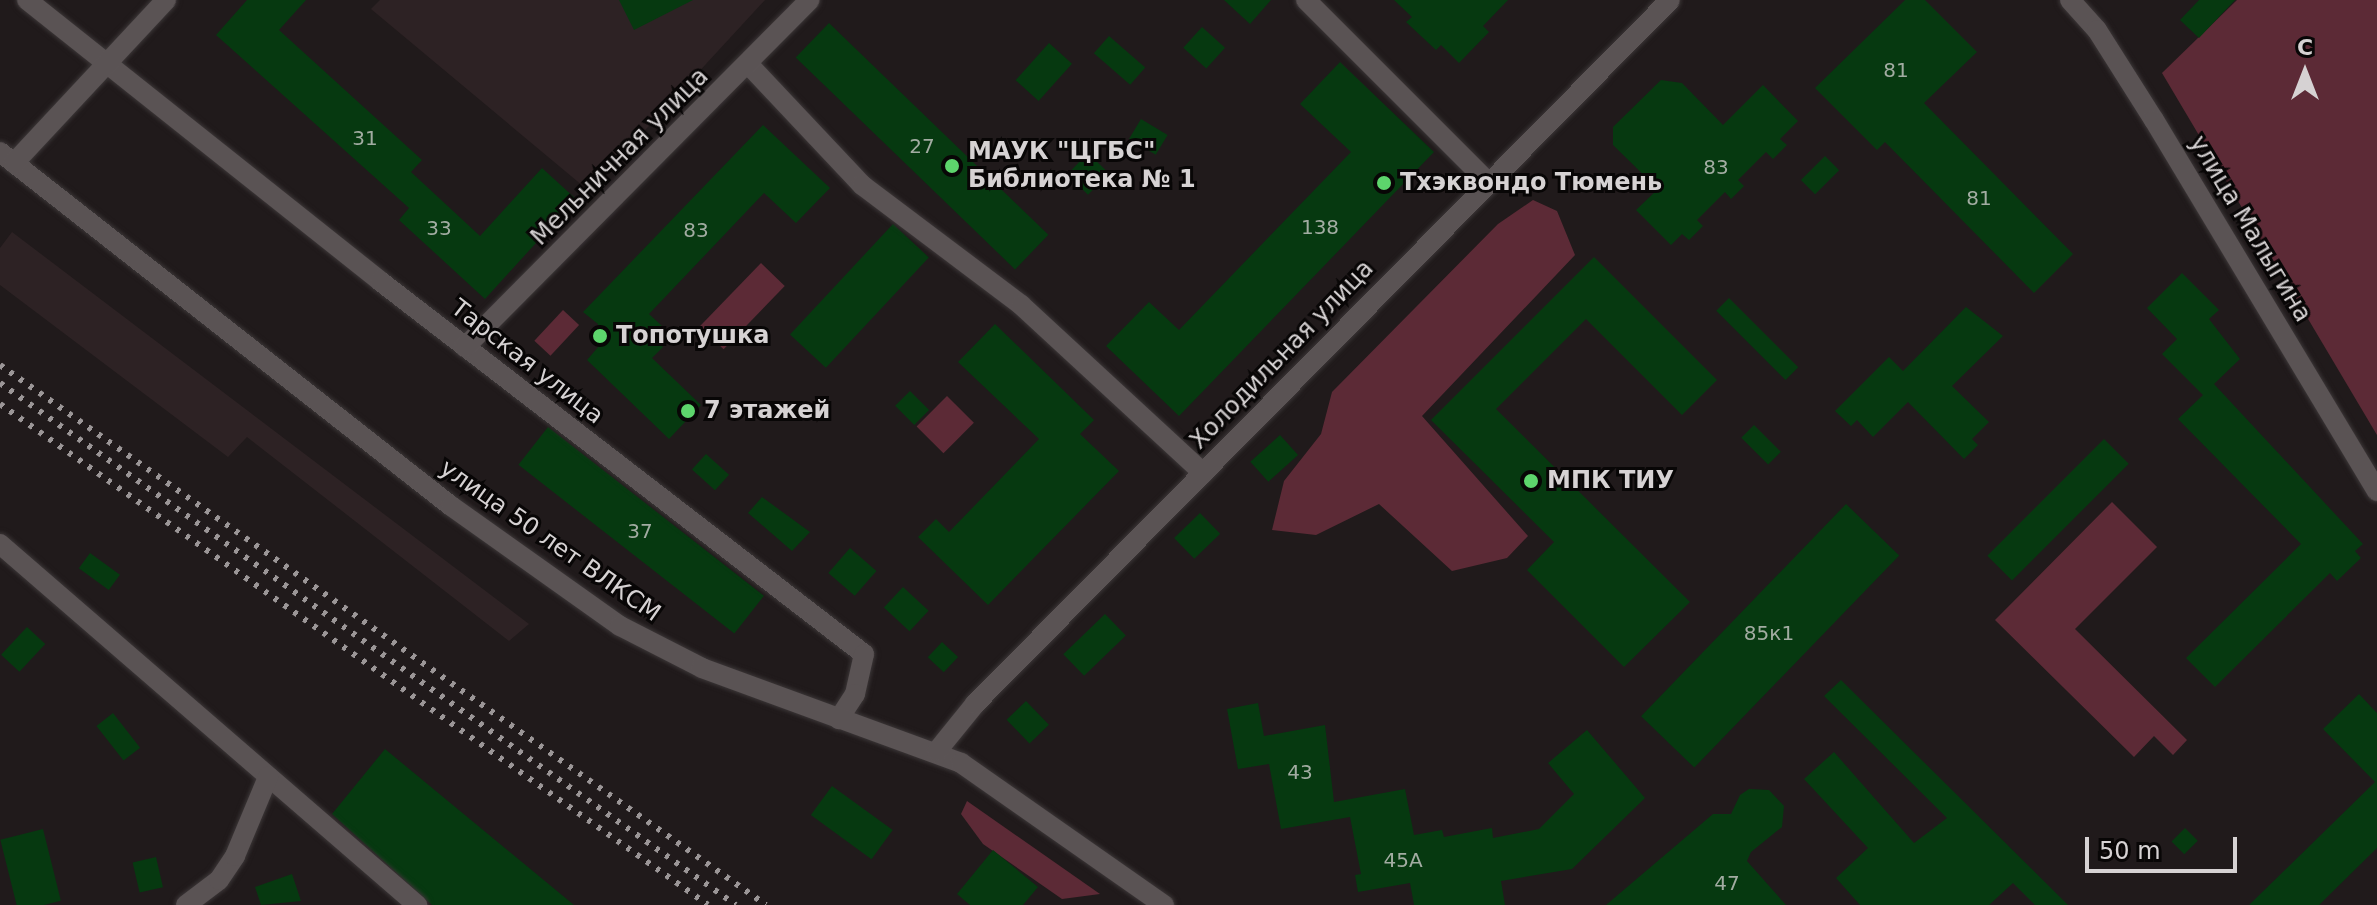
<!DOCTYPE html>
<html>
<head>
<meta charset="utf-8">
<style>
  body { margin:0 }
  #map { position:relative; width:2377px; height:905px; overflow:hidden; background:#201a1b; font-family:"DejaVu Sans",sans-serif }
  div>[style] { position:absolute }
  .built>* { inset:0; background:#2d2224 }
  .green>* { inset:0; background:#5c2a36; transform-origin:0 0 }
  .building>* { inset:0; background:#063910; transform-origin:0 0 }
  .roads { filter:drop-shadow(0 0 2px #3b3637) drop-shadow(0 0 2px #3b3637) }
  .minor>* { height:20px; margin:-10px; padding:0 10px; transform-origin:10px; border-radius:10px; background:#5a5354 }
  .rail>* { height:6px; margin-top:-3px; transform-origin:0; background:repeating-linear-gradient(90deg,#9b9697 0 4px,transparent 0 12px) }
  .dots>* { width:22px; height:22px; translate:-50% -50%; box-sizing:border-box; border:4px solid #080606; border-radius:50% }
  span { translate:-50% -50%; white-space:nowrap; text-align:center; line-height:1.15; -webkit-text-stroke:6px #080606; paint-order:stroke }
  .number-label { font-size:20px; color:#a2aca2 }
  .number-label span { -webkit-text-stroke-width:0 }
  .poi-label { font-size:24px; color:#d6d2d3; font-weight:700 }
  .left { translate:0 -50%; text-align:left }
  .street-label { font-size:24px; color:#d6d2d3 }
  .north { position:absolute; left:2265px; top:32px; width:80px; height:80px; -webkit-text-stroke:6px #080606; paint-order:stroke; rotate:0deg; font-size:22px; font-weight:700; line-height:32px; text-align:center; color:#d6d2d3 }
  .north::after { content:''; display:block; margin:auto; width:28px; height:36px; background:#d6d2d3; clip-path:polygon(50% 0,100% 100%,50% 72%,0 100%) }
  .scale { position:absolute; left:2085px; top:837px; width:152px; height:36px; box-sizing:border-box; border:4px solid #d6d2d3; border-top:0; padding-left:10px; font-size:24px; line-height:28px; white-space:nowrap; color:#d6d2d3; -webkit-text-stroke:6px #080606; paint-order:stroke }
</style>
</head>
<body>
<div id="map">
  <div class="built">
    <i style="clip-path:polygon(380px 0,765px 0,589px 191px,371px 9px)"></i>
    <i style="clip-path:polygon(12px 232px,529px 624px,509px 641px,247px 437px,228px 457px,0 285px,0 248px)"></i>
  </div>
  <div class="green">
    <i style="clip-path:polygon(2237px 0,2377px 0,2377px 435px,2162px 73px)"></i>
    <i style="clip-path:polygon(1533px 200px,1557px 211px,1575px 255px,1422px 416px,1528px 536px,1507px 558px,1452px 571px,1379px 504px,1316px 535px,1272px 530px,1284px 481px,1321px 434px,1332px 392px,1498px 224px)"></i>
    <i style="left:761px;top:263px;width:33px;height:88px;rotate:44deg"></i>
    <i style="left:563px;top:310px;width:22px;height:42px;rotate:43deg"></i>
    <i style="left:947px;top:396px;width:38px;height:43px;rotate:45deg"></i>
    <i style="clip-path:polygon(2112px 502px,2157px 547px,2075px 629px,2187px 740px,2173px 755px,2154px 736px,2134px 757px,1995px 620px)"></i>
    <i style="clip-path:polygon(967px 801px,1100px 894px,1062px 899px,983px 844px,961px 814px)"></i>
  </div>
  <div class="building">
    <i style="clip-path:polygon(247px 0,306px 0,279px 30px,422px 160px,411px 172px,480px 236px,542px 168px,576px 199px,485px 299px,399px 220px,409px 208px,216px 35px)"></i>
    <i style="clip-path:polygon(619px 0,693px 0,634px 30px)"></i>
    <i style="clip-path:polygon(1224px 0,1271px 0,1250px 24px)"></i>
    <i style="clip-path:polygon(1394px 0,1508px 0,1483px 26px,1489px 32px,1459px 63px,1441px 45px,1436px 50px,1406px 22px,1412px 17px)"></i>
    <i style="clip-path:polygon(1905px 0,1925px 0,1977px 52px,1924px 103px,2073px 254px,2034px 293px,1885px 142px,1877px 150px,1815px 88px)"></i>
    <i style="clip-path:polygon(2199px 0,2235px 0,2199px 38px,2180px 20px)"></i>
    <i style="left:829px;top:23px;width:305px;height:48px;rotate:44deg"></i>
    <i style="left:1202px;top:27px;width:31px;height:28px;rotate:42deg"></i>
    <i style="left:1109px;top:36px;width:48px;height:23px;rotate:41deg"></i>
    <i style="left:1049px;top:43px;width:31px;height:50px;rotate:42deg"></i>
    <i style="clip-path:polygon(1340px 62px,1434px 152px,1179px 416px,1106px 346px,1149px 302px,1179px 330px,1351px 152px,1300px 104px)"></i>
    <i style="clip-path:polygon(1661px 80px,1682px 83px,1723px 125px,1763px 85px,1798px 121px,1780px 139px,1787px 145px,1773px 159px,1766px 152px,1738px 180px,1744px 186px,1731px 199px,1725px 192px,1697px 220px,1703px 226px,1689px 240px,1682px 234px,1671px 245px,1636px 210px,1658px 189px,1613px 145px,1613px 127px)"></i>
    <i style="left:1141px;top:119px;width:31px;height:23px;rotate:31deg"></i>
    <i style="clip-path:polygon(763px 125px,830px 188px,796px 223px,764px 193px,649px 314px,662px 326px,652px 337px,663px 347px,652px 358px,701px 405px,669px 439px,587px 360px,599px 346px,598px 324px,583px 312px)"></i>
    <i style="left:1088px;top:153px;width:29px;height:30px;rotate:44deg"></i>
    <i style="left:1825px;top:156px;width:20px;height:34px;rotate:45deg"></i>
    <i style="left:893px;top:224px;width:49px;height:151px;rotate:43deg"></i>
    <i style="clip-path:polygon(1594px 257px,1717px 380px,1682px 415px,1586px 319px,1496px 409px,1690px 602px,1624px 667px,1527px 570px,1554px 542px,1431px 420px)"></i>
    <i style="clip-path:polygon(2182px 273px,2219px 310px,2209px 319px,2240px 359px,2214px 384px,2363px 544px,2355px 551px,2361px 558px,2337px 581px,2330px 573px,2215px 687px,2186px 658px,2301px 544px,2178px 419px,2203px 395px,2162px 354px,2177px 339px,2147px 308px)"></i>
    <i style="left:1729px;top:298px;width:98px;height:18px;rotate:45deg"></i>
    <i style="clip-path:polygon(1966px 307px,2003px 336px,1952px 386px,1989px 422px,1972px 439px,1978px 445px,1964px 459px,1908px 402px,1873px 437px,1857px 420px,1851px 426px,1835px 411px,1889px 357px,1903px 371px)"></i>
    <i style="clip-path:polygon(995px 324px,1094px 420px,1080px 434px,1119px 471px,988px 605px,918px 537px,936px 519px,949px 532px,1039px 439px,958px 362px)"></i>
    <i style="left:910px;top:391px;width:27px;height:21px;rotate:45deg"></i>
    <i style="left:1754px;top:425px;width:38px;height:18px;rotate:45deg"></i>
    <i style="left:548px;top:427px;width:274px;height:48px;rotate:38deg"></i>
    <i style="left:1280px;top:435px;width:27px;height:40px;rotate:48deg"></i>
    <i style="left:2104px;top:439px;width:35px;height:165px;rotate:45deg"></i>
    <i style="left:706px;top:454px;width:31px;height:21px;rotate:42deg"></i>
    <i style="clip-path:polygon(762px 497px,810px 532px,792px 551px,748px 513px)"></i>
    <i style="left:1846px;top:504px;width:74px;height:295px;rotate:44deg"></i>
    <i style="left:1200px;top:513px;width:29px;height:36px;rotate:46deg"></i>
    <i style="left:850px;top:548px;width:35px;height:33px;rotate:41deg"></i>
    <i style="left:90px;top:553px;width:37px;height:19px;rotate:36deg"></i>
    <i style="left:903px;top:587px;width:35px;height:28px;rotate:43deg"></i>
    <i style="left:1105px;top:614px;width:30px;height:58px;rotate:46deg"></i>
    <i style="left:27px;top:627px;width:25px;height:38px;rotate:43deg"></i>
    <i style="left:942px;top:642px;width:22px;height:21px;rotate:43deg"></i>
    <i style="clip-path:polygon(1841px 680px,2068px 905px,2035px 905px,2013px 883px,1989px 905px,1860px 905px,1836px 878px,1868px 848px,1804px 779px,1834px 752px,1914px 843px,1947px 818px,1824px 696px)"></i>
    <i style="clip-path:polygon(2359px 694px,2377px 713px,2377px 848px,2319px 905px,2249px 905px,2375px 782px,2323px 729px)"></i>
    <i style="left:1026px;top:701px;width:33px;height:27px;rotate:46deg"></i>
    <i style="clip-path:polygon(1258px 703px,1264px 736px,1325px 725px,1334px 802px,1405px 789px,1414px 835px,1442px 830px,1444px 837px,1492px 828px,1493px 838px,1539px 829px,1574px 794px,1548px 763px,1587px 730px,1645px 798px,1572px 869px,1501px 881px,1505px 905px,1414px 905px,1410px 883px,1358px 892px,1355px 875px,1361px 874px,1350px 817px,1281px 829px,1269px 764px,1238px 769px,1227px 709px)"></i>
    <i style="left:113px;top:713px;width:44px;height:21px;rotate:52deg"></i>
    <i style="clip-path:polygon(385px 749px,574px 905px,432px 905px,332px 814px)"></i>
    <i style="left:832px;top:786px;width:75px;height:36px;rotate:36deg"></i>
    <i style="clip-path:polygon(1749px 789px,1769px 790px,1784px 806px,1782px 827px,1751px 852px,1747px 861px,1786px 905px,1606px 905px,1713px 814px,1731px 814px,1740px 795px)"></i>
    <i style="left:2185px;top:828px;width:18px;height:19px;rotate:45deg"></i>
    <i style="left:43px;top:829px;width:74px;height:44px;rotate:76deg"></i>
    <i style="clip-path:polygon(993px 850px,1038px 887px,1023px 905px,970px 905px,957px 894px)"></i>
    <i style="left:156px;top:857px;width:31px;height:24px;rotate:77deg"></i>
    <i style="clip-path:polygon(292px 874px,301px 901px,261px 905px,255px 887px)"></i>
  </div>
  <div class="roads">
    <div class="minor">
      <i style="left:27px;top:0;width:451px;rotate:38.5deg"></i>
      <i style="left:380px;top:281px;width:611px;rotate:37.62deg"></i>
      <i style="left:864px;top:654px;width:41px;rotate:102.7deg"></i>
      <i style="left:855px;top:694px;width:30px;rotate:123deg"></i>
      <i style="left:1306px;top:0;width:257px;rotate:45deg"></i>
      <i style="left:2070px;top:0;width:40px;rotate:48deg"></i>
      <i style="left:2097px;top:30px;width:107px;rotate:57.7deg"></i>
      <i style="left:2154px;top:120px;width:433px;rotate:59deg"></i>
      <i style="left:749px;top:65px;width:165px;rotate:46.7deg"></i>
      <i style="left:862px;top:185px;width:199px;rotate:37deg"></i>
      <i style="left:1021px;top:305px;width:248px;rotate:42.7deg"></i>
      <i style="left:0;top:152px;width:573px;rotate:38.13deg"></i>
      <i style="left:451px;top:506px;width:207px;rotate:35.4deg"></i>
      <i style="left:620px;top:626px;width:92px;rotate:27.1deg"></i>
      <i style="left:702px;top:668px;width:276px;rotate:20.1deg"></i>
      <i style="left:961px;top:763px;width:248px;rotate:35deg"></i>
      <i style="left:14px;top:163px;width:223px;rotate:-47deg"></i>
      <i style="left:465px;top:347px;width:489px;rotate:-45.2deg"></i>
      <i style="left:0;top:544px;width:552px;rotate:40.88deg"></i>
      <i style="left:937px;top:751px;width:60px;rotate:-51deg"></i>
      <i style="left:975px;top:704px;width:989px;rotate:-45.37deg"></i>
      <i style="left:186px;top:905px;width:41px;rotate:-37.1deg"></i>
      <i style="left:219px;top:880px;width:29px;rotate:-56deg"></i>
      <i style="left:235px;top:856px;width:86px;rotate:-67.3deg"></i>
    </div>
  </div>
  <div class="rail">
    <i style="left:0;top:365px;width:937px;rotate:35.18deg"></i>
    <i style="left:0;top:383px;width:902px;rotate:35.35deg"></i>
    <i style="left:0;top:404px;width:867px;rotate:35.28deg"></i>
  </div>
  <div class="dots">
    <i style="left:952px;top:166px;background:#5dd56c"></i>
    <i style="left:1384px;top:183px;background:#5dd56c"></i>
    <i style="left:600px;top:336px;background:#5dd56c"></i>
    <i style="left:688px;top:411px;background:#5dd56c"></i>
    <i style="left:1531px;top:481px;background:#5dd56c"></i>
  </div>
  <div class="number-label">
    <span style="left:1896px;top:70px">81</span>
    <span style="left:365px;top:138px">31</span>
    <span style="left:922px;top:146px">27</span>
    <span style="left:1716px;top:167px">83</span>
    <span style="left:1979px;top:198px">81</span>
    <span style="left:1320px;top:227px">138</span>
    <span style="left:439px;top:228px">33</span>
    <span style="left:696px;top:230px">83</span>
    <span style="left:640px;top:531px">37</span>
    <span style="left:1769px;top:633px">85к1</span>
    <span style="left:1300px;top:772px">43</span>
    <span style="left:1403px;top:860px">45А</span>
    <span style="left:1727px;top:883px">47</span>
  </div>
  <div class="poi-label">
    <span class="left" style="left:968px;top:166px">МАУК "ЦГБС"<br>Библиотека № 1</span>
    <span class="left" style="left:1400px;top:183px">Тхэквондо Тюмень</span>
    <span class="left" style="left:616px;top:336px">Топотушка</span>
    <span class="left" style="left:704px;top:411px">7 этажей</span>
    <span class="left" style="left:1547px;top:481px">МПК ТИУ</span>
  </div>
  <div class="street-label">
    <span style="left:620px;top:157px;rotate:-45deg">Мельничная улица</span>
    <span style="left:2250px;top:229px;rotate:59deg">улица Малыгина</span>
    <span style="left:1282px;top:355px;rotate:-46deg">Холодильная улица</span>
    <span style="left:527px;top:362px;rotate:38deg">Тарская улица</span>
    <span style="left:550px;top:541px;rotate:35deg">улица 50 лет ВЛКСМ</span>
  </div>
  <div class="north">С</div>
  <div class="scale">50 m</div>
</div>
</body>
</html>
